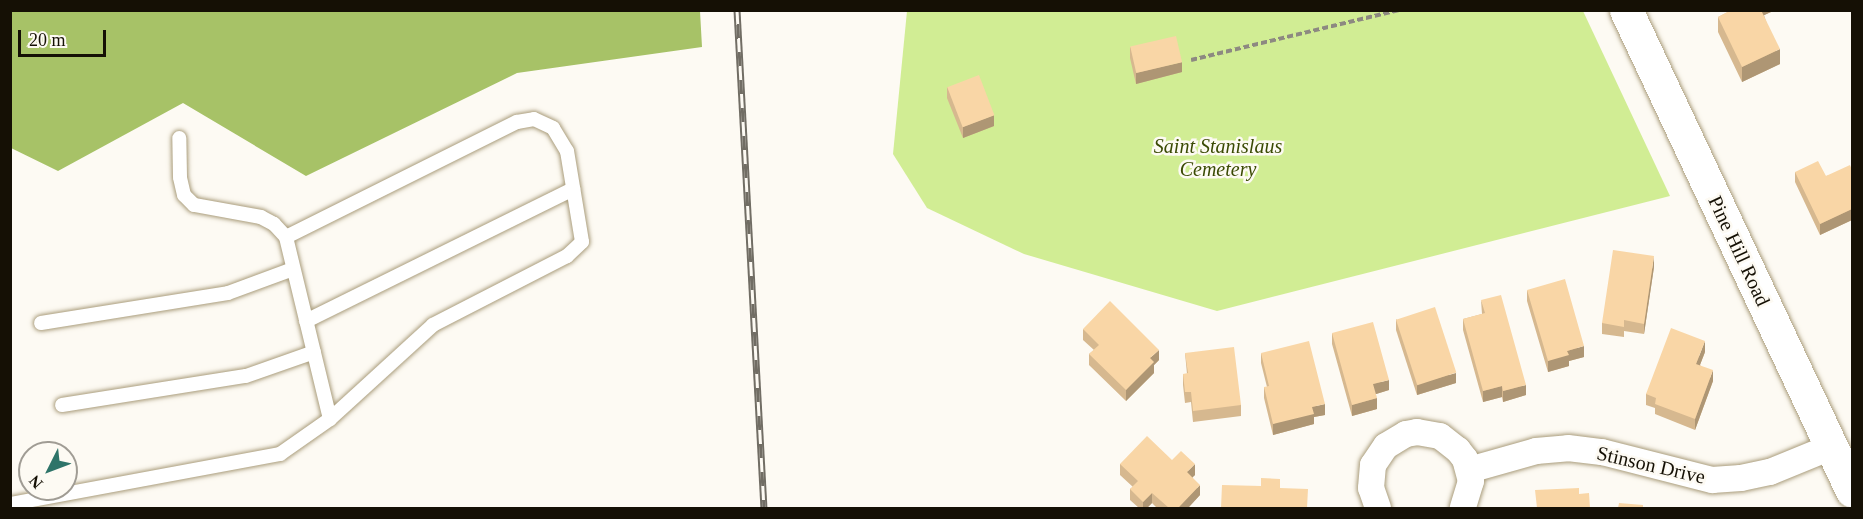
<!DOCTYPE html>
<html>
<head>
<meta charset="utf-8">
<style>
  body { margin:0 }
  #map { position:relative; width:1863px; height:519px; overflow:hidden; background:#fdfaf3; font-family:"Times New Roman",serif }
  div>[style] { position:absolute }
  .green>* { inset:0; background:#d1ed94 }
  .forest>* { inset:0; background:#a7c267 }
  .path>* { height:4px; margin-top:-2px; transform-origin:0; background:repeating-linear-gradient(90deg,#8d8981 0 6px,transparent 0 9px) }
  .roads { filter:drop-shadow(0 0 2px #aa9d7c) drop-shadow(0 0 2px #aa9d7c) }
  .service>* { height:14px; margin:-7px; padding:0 7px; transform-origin:7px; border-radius:7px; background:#fff }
  .minor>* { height:26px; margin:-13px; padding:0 13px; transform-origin:13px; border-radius:13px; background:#fff }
  .tertiary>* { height:33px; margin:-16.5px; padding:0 16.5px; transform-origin:16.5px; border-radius:16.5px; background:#fff }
  .rail>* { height:7px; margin-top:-3.5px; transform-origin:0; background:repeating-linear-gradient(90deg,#fdfaf3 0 14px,#716d64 0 28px); box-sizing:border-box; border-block:2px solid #716d64 }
  .wall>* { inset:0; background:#d6b88f }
  .shaded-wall>* { inset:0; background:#ae9674 }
  .building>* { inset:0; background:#f9d6a6; transform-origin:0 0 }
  span { translate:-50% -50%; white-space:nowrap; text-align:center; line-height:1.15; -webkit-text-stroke:5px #fdfaf3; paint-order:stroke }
  .park-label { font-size:20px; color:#3a4a03; font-style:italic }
  .street-label { font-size:20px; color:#151005 }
  .frame { position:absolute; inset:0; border:12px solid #151005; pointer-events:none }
  .north { position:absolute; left:18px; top:441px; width:60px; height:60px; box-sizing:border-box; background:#fdfaf3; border:2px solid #a09c94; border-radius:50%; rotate:228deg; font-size:16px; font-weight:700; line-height:24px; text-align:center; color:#151005 }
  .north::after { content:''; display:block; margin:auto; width:21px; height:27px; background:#2e7469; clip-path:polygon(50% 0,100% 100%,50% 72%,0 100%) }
  .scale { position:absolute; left:18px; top:30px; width:88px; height:27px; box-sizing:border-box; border:3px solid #151005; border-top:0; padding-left:8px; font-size:18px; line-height:21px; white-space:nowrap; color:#151005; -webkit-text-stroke:4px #fdfaf3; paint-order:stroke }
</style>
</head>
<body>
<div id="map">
  <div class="green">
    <i style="clip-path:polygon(907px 11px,1583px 11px,1670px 196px,1217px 311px,1024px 254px,927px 208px,893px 154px)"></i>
  </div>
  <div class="forest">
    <i style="clip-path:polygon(10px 11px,700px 11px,702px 47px,517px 73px,306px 176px,183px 103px,58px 171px,11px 148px)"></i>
  </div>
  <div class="path">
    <i style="left:1191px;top:60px;width:215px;rotate:-13.5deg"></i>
  </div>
  <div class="roads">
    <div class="service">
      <i style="left:286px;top:237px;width:258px;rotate:-26.5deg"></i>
      <i style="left:517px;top:122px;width:17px;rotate:-10deg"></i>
      <i style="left:534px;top:119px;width:21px;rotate:25deg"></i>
      <i style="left:553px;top:128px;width:27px;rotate:59deg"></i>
      <i style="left:567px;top:151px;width:92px;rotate:80.6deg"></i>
      <i style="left:582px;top:242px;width:21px;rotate:137deg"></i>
      <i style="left:567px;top:256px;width:151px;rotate:152.8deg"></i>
      <i style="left:433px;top:325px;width:139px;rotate:137.6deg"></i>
      <i style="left:306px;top:321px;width:298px;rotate:-26.3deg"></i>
      <i style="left:41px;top:323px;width:189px;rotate:-9.1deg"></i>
      <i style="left:228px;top:293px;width:69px;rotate:-20.3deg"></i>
      <i style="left:62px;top:405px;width:186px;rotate:-9deg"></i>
      <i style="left:246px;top:376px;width:72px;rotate:-19.4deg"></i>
      <i style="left:10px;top:504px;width:275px;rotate:-10.5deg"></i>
      <i style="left:280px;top:454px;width:61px;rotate:-35deg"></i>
      <i style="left:330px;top:419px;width:187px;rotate:-103.6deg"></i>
      <i style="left:286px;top:237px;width:18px;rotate:-133deg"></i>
      <i style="left:274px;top:224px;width:15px;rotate:-152deg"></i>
      <i style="left:261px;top:217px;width:68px;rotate:-169.8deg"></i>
      <i style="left:194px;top:205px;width:14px;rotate:-135deg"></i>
      <i style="left:184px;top:195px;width:18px;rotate:-103deg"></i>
      <i style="left:180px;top:177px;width:39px;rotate:-91deg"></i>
    </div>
    <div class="minor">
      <i style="left:1469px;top:470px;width:70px;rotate:-15.8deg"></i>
      <i style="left:1536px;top:451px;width:32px;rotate:-5deg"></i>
      <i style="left:1568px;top:448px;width:34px;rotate:7deg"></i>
      <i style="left:1602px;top:452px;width:114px;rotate:14.3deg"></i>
      <i style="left:1712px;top:480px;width:29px;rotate:-4deg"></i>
      <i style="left:1741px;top:478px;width:30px;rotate:-12deg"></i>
      <i style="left:1770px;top:472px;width:66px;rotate:-22.3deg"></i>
      <i style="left:1378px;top:508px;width:21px;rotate:-109deg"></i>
      <i style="left:1371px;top:488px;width:23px;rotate:-85deg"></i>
      <i style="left:1373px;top:465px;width:23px;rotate:-56deg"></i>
      <i style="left:1386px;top:446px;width:23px;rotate:-31deg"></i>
      <i style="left:1406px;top:434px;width:11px;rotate:-10deg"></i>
      <i style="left:1417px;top:432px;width:23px;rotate:10deg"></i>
      <i style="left:1440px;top:436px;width:23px;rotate:38deg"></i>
      <i style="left:1458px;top:450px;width:11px;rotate:52deg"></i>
      <i style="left:1465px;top:459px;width:23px;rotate:75deg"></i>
      <i style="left:1471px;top:481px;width:28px;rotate:107deg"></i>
    </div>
    <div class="tertiary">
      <i style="left:1626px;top:10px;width:531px;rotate:64.83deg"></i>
    </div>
  </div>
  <div class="rail">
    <i style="left:737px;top:10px;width:499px;rotate:86.9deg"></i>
  </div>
  <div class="wall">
    <i style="clip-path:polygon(1727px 10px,1771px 10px,1771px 12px,1764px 15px,1780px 64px,1742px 82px,1718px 32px,1718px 17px,1728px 12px)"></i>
    <i style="clip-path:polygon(1130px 47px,1182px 72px,1136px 84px,1130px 58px)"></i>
    <i style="clip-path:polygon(947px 87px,994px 126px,963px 138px,947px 98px)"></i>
    <i style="clip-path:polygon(1852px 170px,1852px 220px,1820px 235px,1795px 182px,1795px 172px,1826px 176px)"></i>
    <i style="clip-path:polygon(1654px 267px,1644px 334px,1624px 331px,1624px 337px,1602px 334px,1602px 323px)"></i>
    <i style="clip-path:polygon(1527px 290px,1584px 357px,1569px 361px,1569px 366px,1548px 372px,1527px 301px)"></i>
    <i style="clip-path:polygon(1481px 300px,1526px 395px,1503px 402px,1502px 397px,1483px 402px,1463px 330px,1463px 319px,1482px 314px)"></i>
    <i style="clip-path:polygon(1396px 319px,1456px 383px,1417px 395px,1396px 330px)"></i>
    <i style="clip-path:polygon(1083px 329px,1159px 360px,1154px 365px,1154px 373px,1126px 401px,1089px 365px,1089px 354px,1094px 350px,1083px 340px)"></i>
    <i style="clip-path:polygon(1332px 333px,1389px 390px,1376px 394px,1377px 409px,1352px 416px,1332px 344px)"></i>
    <i style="clip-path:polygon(1705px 352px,1700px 365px,1713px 381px,1695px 430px,1655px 414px,1655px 408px,1646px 405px,1646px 394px)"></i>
    <i style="clip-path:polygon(1185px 353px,1241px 405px,1241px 416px,1193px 422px,1191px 402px,1185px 403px,1183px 385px,1183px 374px,1187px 374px)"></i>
    <i style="clip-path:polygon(1261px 353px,1325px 415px,1314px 417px,1314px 424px,1273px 435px,1264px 398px,1264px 387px,1267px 387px,1261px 363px)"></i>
    <i style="clip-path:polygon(1172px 460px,1195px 475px,1192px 477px,1200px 495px,1188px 508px,1157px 508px,1152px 503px,1147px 508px,1139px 508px,1130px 500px,1130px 489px,1133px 487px,1120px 475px,1120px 464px)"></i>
  </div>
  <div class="shaded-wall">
    <i style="clip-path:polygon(1758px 10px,1771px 10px,1771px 12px,1758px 18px)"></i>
    <i style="clip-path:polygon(1780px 49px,1780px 64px,1742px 82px,1742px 67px)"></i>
    <i style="clip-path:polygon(1182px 62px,1182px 72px,1136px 84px,1136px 73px)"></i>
    <i style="clip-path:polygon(994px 115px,994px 126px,963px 138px,963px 127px)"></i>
    <i style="clip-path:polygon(1852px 209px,1852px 220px,1820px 235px,1820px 224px)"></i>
    <i style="clip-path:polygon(1654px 256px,1654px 267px,1644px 334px,1644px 324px)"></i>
    <i style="clip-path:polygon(1705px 341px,1705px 352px,1696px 375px,1696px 364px)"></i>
    <i style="clip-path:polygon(1584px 346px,1584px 357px,1569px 361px,1569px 366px,1548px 372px,1548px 361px,1567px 351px)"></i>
    <i style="clip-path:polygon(1159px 350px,1159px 360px,1154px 365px,1154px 373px,1126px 401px,1126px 390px,1150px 358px)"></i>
    <i style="clip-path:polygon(1713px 370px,1713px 381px,1695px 430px,1695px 419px)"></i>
    <i style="clip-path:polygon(1456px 373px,1456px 383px,1417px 395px,1417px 384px)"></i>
    <i style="clip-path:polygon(1389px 380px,1389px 390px,1373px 395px,1373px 384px)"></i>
    <i style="clip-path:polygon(1526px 385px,1526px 395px,1503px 402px,1503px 391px)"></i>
    <i style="clip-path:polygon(1502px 386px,1502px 397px,1483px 402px,1483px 391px)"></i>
    <i style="clip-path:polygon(1377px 398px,1377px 409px,1352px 416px,1352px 405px)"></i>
    <i style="clip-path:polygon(1325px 404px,1325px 415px,1314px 417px,1314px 424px,1273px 435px,1273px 424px,1312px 407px)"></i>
    <i style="clip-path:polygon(1195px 464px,1195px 475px,1187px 483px,1187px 472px)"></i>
    <i style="clip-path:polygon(1200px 485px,1200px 495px,1188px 508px,1178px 508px)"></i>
    <i style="clip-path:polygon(1152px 493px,1152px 503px,1147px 508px,1143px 508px,1143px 502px)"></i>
  </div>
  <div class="building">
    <i style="clip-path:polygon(1731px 10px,1761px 10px,1780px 49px,1742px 67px,1718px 17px)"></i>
    <i style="left:1176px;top:36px;width:27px;height:47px;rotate:77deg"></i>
    <i style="left:979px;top:75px;width:43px;height:34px;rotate:69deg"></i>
    <i style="clip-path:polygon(1818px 161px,1826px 176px,1850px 165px,1852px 170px,1852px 209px,1820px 224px,1795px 172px)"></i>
    <i style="clip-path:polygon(1613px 250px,1654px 256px,1644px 324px,1624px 320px,1624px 327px,1602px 323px)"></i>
    <i style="clip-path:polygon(1565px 279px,1584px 346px,1567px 351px,1569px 355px,1548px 361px,1527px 290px)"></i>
    <i style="clip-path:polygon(1501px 295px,1526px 385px,1503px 391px,1502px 386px,1483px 391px,1463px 319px,1485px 313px,1481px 300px)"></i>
    <i style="clip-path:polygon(1110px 301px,1159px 350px,1150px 358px,1154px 362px,1126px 390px,1089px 354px,1099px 345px,1083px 329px)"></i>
    <i style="left:1435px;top:307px;width:69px;height:41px;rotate:72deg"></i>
    <i style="clip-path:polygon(1373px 322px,1389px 380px,1373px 384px,1377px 398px,1352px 405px,1332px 333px)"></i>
    <i style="clip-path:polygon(1671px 328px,1705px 341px,1696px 364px,1713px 370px,1695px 419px,1655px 404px,1656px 398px,1646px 394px)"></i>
    <i style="clip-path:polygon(1309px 341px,1325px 404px,1312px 407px,1314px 414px,1273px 424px,1264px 387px,1269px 386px,1261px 353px)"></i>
    <i style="clip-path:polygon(1234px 347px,1241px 405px,1193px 411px,1191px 392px,1185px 392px,1183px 374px,1188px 373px,1185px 353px)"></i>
    <i style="clip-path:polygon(1147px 436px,1172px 460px,1181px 451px,1195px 464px,1187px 472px,1200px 485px,1178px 508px,1169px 508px,1152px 493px,1143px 502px,1130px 489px,1138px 481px,1120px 464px)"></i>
    <i style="clip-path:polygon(1261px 478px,1280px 479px,1280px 488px,1308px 489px,1307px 508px,1221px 508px,1222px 485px,1261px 486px)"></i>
    <i style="clip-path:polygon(1579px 488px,1579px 494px,1589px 493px,1590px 508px,1537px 508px,1535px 490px)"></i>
    <i style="clip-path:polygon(1619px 503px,1643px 505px,1643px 508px,1618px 508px)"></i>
  </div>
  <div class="park-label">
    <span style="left:1218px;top:158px">Saint Stanislaus<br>Cemetery</span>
  </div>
  <div class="street-label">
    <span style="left:1739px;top:251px;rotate:65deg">Pine Hill Road</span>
    <span style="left:1651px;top:465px;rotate:13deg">Stinson Drive</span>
  </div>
  <div class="frame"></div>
  <div class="north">N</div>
  <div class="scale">20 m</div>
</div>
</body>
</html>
